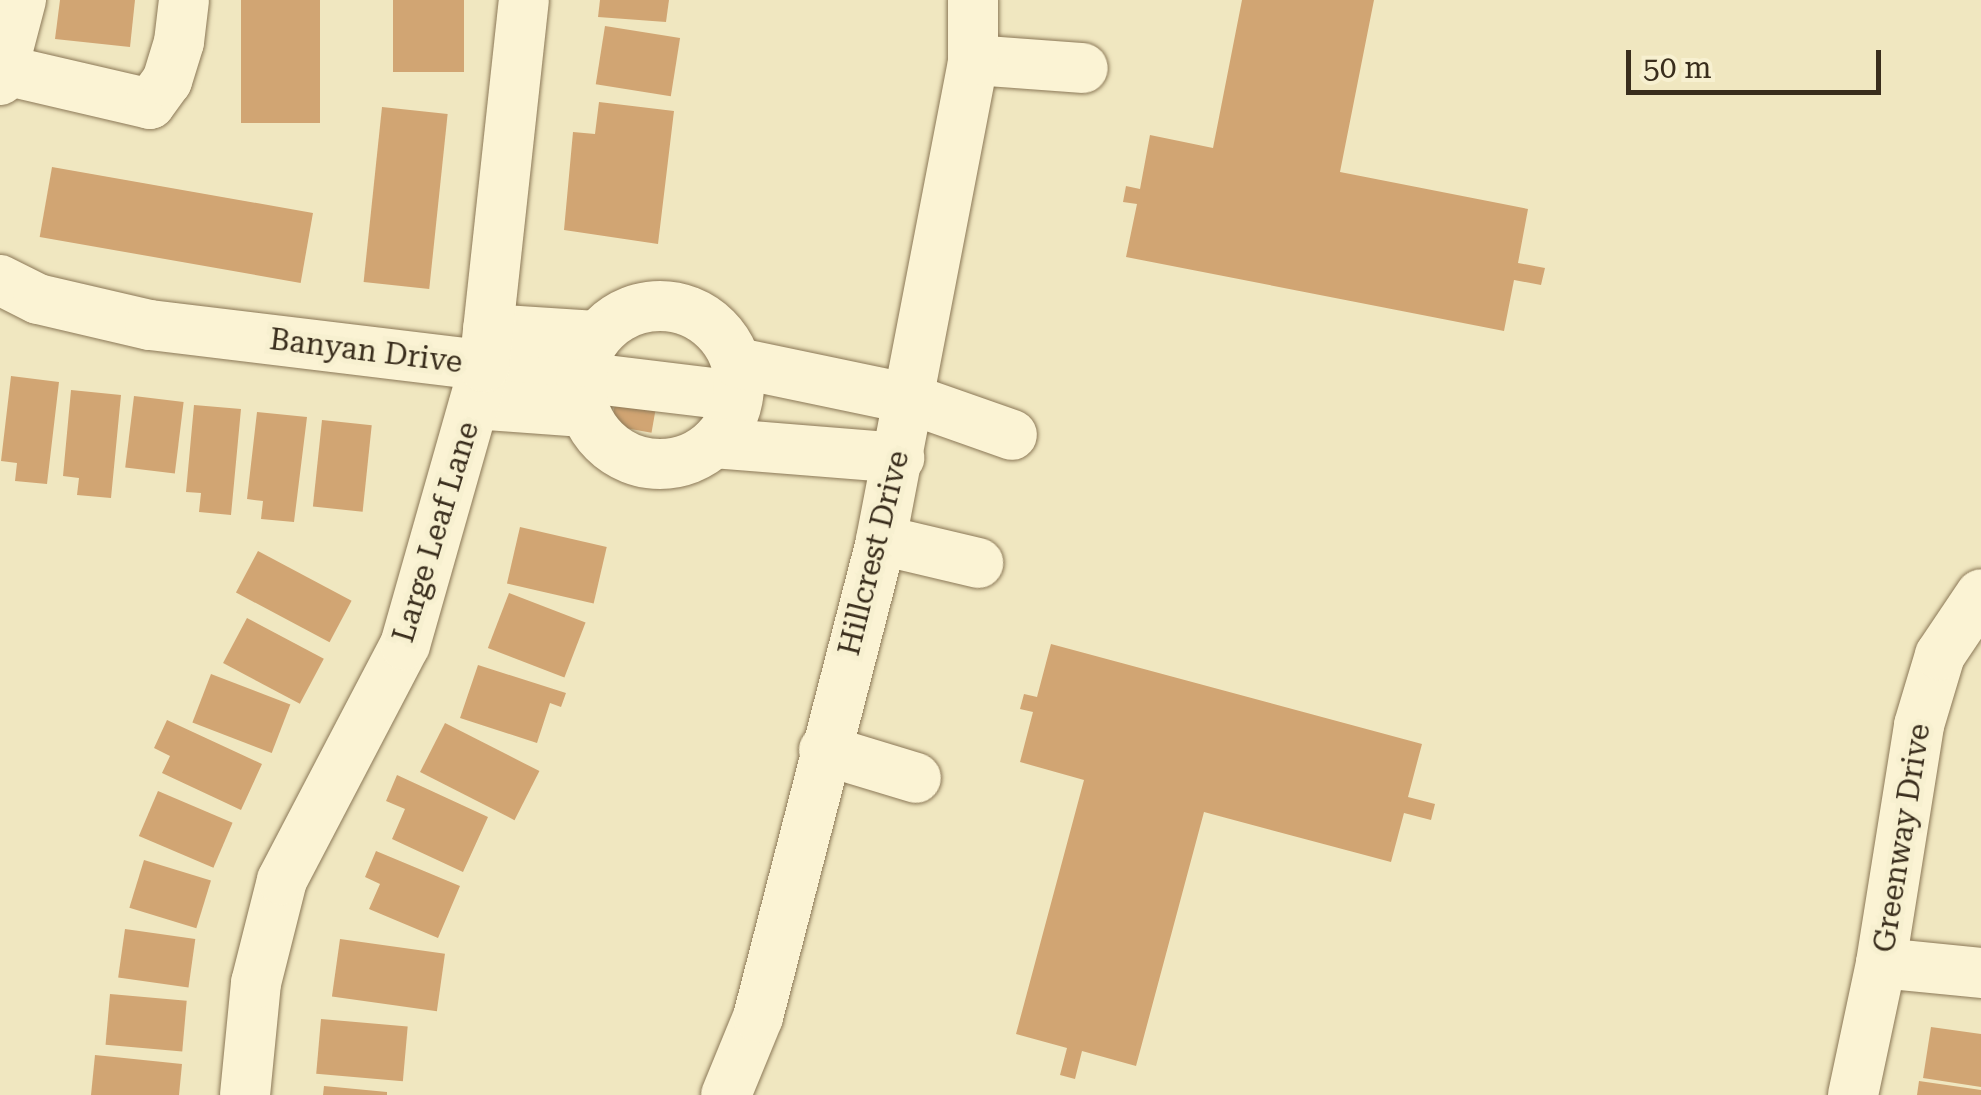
<!DOCTYPE html>
<html>
<head>
<meta charset="utf-8">
<style>
  body { margin:0 }
  #map { position:relative; width:1981px; height:1095px; overflow:hidden; background:#f0e7c0; font-family:"Roboto Serif",serif }
  div>[style] { position:absolute }
  .building>* { inset:0; background:#d1a573; transform-origin:0 0 }
  .roads { filter:drop-shadow(0 0 2px #8b7857) drop-shadow(0 0 2px #8b7857) }
  .minor>* { height:50px; margin:-25px; padding:0 25px; transform-origin:25px; border-radius:25px; background:#fbf3d4 }
  .minor>.ring { margin:-25px; padding:0; box-sizing:content-box; background:none; border:50px solid #fbf3d4; border-radius:50% }
  span { translate:-50% -50%; white-space:nowrap; text-align:center; line-height:1.15; -webkit-text-stroke:10px #f7f0d0; paint-order:stroke }
  .street-label { font-size:30px; color:#392d1c }
  .scale { position:absolute; left:1626px; top:50px; width:255px; height:45px; box-sizing:border-box; border:5px solid #392d1c; border-top:0; padding-left:12px; font-size:30px; line-height:35px; white-space:nowrap; color:#392d1c; -webkit-text-stroke:8px #f7f0d0; paint-order:stroke }
</style>
</head>
<body>
<div id="map">
  <div class="building">
    <i style="clip-path:polygon(60px 0,135px 0,130px 47px,55px 39px)"></i>
    <i style="left:241px;top:0;width:79px;height:123px"></i>
    <i style="left:393px;top:0;width:71px;height:72px"></i>
    <i style="clip-path:polygon(600px 0,669px 0,666px 22px,598px 17px)"></i>
    <i style="clip-path:polygon(1242px 0,1374px 0,1340px 172px,1528px 209px,1518px 263px,1545px 268px,1541px 285px,1514px 280px,1504px 331px,1126px 257px,1137px 204px,1123px 202px,1126px 186px,1140px 189px,1150px 135px,1213px 148px)"></i>
    <i style="left:605px;top:26px;width:76px;height:59px;rotate:9deg"></i>
    <i style="clip-path:polygon(599px 102px,674px 111px,658px 244px,564px 230px,573px 132px,595px 134px)"></i>
    <i style="left:382px;top:107px;width:66px;height:176px;rotate:6deg"></i>
    <i style="left:52px;top:167px;width:265px;height:71px;rotate:10deg"></i>
    <i style="clip-path:polygon(11px 376px,59px 382px,47px 484px,15px 481px,17px 463px,1px 461px)"></i>
    <i style="clip-path:polygon(71px 390px,121px 395px,111px 498px,77px 495px,79px 478px,63px 476px)"></i>
    <i style="left:134px;top:396px;width:50px;height:72px;rotate:7deg"></i>
    <i style="left:616px;top:398px;width:41px;height:28px;rotate:10deg"></i>
    <i style="clip-path:polygon(194px 405px,241px 409px,231px 515px,199px 512px,201px 493px,186px 492px)"></i>
    <i style="clip-path:polygon(257px 412px,307px 417px,294px 522px,261px 519px,263px 501px,247px 499px)"></i>
    <i style="left:322px;top:420px;width:50px;height:87px;rotate:6deg"></i>
    <i style="left:520px;top:527px;width:89px;height:58px;rotate:13deg"></i>
    <i style="left:258px;top:551px;width:106px;height:47px;rotate:28deg"></i>
    <i style="left:509px;top:593px;width:82px;height:59px;rotate:21deg"></i>
    <i style="left:247px;top:618px;width:87px;height:51px;rotate:28deg"></i>
    <i style="clip-path:polygon(1051px 644px,1422px 744px,1408px 797px,1435px 804px,1431px 820px,1404px 813px,1391px 862px,1204px 812px,1136px 1066px,1082px 1051px,1075px 1079px,1060px 1075px,1067px 1048px,1016px 1034px,1084px 780px,1020px 762px,1033px 712px,1020px 709px,1024px 694px,1037px 697px)"></i>
    <i style="clip-path:polygon(478px 665px,566px 693px,561px 707px,550px 703px,537px 743px,460px 718px)"></i>
    <i style="left:211px;top:674px;width:85px;height:52px;rotate:21deg"></i>
    <i style="clip-path:polygon(167px 720px,262px 764px,241px 810px,162px 773px,170px 756px,154px 748px)"></i>
    <i style="left:445px;top:723px;width:106px;height:55px;rotate:27deg"></i>
    <i style="clip-path:polygon(397px 775px,488px 817px,463px 872px,392px 839px,405px 809px,386px 801px)"></i>
    <i style="left:158px;top:791px;width:81px;height:49px;rotate:23deg"></i>
    <i style="clip-path:polygon(376px 851px,460px 886px,438px 938px,369px 909px,380px 884px,365px 877px)"></i>
    <i style="left:144px;top:860px;width:70px;height:50px;rotate:17deg"></i>
    <i style="left:125px;top:929px;width:71px;height:49px;rotate:8deg"></i>
    <i style="left:340px;top:939px;width:106px;height:58px;rotate:8deg"></i>
    <i style="left:110px;top:994px;width:77px;height:51px;rotate:5deg"></i>
    <i style="left:321px;top:1019px;width:87px;height:55px;rotate:5deg"></i>
    <i style="clip-path:polygon(1931px 1027px,1981px 1034px,1981px 1087px,1923px 1078px)"></i>
    <i style="clip-path:polygon(95px 1055px,182px 1064px,179px 1095px,91px 1095px)"></i>
    <i style="clip-path:polygon(1919px 1081px,1981px 1090px,1981px 1095px,1917px 1095px)"></i>
    <i style="clip-path:polygon(324px 1086px,387px 1092px,387px 1095px,323px 1095px)"></i>
  </div>
  <div class="roads">
    <div class="minor">
      <i style="left:973px;top:60px;width:110px;rotate:4.2deg"></i>
      <i style="left:0;top:69px;width:154px;rotate:13.1deg"></i>
      <i style="left:150px;top:104px;width:29px;rotate:-54deg"></i>
      <i style="left:167px;top:81px;width:41px;rotate:-72.9deg"></i>
      <i style="left:179px;top:42px;width:42px;rotate:-83.2deg"></i>
      <i style="left:0;top:80px;width:83px;rotate:-75.3deg"></i>
      <i style="left:0;top:280px;width:42px;rotate:26.6deg"></i>
      <i style="left:38px;top:299px;width:115px;rotate:13.1deg"></i>
      <i style="left:150px;top:325px;width:592px;rotate:6.89deg"></i>
      <i class="ring" style="left:581px;top:306px;width:108px;height:108px"></i>
      <i style="left:488px;top:329px;width:108px;rotate:3.7deg"></i>
      <i style="left:738px;top:363px;width:176px;rotate:11.8deg"></i>
      <i style="left:910px;top:399px;width:108px;rotate:19.4deg"></i>
      <i style="left:474px;top:404px;width:110px;rotate:4.2deg"></i>
      <i style="left:714px;top:443px;width:186px;rotate:4.6deg"></i>
      <i style="left:881px;top:540px;width:100px;rotate:13.3deg"></i>
      <i style="left:824px;top:750px;width:96px;rotate:16.9deg"></i>
      <i style="left:1881px;top:963px;width:100px;rotate:5.7deg"></i>
      <i style="left:245px;top:1095px;width:113px;rotate:-84.4deg"></i>
      <i style="left:256px;top:983px;width:106px;rotate:-75.8deg"></i>
      <i style="left:282px;top:880px;width:265px;rotate:-62.4deg"></i>
      <i style="left:405px;top:645px;width:289px;rotate:-74.1deg"></i>
      <i style="left:484px;top:367px;width:369px;rotate:-83.8deg"></i>
      <i style="left:726px;top:1095px;width:84px;rotate:-67.7deg"></i>
      <i style="left:758px;top:1017px;width:493px;rotate:-75.5deg"></i>
      <i style="left:881px;top:540px;width:489px;rotate:-79.1deg"></i>
      <i style="left:973px;top:60px;width:60px;rotate:-90deg"></i>
      <i style="left:1853px;top:1095px;width:135px;rotate:-78deg"></i>
      <i style="left:1881px;top:963px;width:241px;rotate:-80.9deg"></i>
      <i style="left:1919px;top:725px;width:73px;rotate:-73.3deg"></i>
      <i style="left:1940px;top:655px;width:73px;rotate:-56.1deg"></i>
    </div>
  </div>
  <div class="street-label">
    <span style="left:366px;top:351px;rotate:7deg">Banyan Drive</span>
    <span style="left:436px;top:532px;rotate:-73deg">Large Leaf Lane</span>
    <span style="left:874px;top:553px;rotate:-76deg">Hillcrest Drive</span>
    <span style="left:1902px;top:838px;rotate:-81deg">Greenway Drive</span>
  </div>
  <div class="scale">50 m</div>
</div>
</body>
</html>
